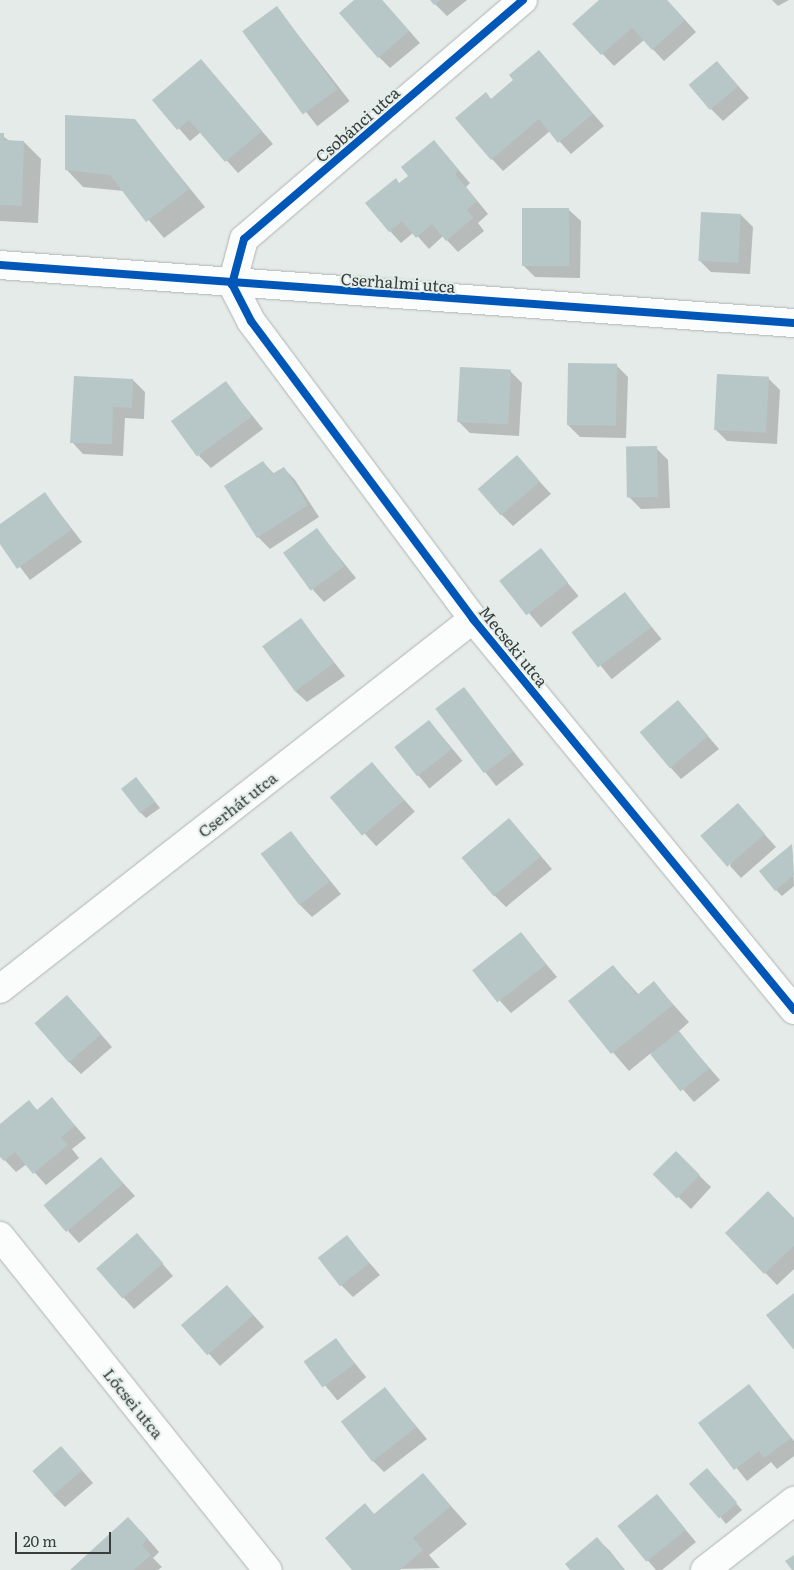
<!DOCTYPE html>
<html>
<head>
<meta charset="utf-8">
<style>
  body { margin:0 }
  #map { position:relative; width:794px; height:1570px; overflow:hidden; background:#e5ebe9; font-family:Literata,serif }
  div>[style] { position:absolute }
  .shadow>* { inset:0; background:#0003; transform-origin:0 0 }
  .building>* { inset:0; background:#b7c6c6; transform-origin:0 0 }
  .roads { filter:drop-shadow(0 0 1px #b0b4b3) drop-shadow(0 0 1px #b0b4b3) }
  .street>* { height:28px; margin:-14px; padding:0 14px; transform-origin:14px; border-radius:14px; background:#fbfcfc }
  .secondary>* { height:28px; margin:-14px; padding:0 14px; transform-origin:14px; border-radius:14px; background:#fbfcfc }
  .cycleway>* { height:8px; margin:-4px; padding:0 4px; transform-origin:4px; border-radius:4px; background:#0057b8 }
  span { translate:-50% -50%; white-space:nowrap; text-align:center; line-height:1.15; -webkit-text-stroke:4px #e3edea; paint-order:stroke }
  .street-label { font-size:16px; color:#393d3c }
  .scale { position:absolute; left:15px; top:1532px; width:96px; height:22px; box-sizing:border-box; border:2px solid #393d3c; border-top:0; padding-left:6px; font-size:15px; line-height:18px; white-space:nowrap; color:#393d3c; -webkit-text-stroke:4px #e3edea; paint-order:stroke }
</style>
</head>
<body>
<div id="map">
  <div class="shadow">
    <i style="clip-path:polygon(356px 0,382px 0,420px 43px,390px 68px,379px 57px)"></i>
    <i style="clip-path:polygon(431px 0,467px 0,447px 16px)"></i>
    <i style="clip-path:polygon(601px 0,667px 0,696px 32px,664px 61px,644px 40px,614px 66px,574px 24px)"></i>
    <i style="clip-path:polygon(772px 0,789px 0,778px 6px)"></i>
    <i style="left:277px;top:8px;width:118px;height:41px;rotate:52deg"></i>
    <i style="clip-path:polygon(539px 52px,604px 126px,571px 154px,550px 131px,503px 171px,492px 159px,486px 94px,492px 100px,515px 81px)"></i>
    <i style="clip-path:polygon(201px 60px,273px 144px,238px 173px,201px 132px,190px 141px,154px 100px)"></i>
    <i style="clip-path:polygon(717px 62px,749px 98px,723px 121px,711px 109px)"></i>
    <i style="clip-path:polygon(135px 121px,205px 207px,164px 238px,124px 191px,83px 187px,66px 169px)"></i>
    <i style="clip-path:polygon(0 134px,11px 142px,24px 142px,41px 159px,38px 223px,0 221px)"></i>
    <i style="clip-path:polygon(434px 142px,470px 183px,466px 187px,488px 214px,478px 223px,484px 231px,458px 252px,443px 236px,429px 249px,414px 232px,401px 243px,390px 231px,399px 184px,410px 176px)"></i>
    <i style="clip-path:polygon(569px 210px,581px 221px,580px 278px,535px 277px,523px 265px)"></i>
    <i style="clip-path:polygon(741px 215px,753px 227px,750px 274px,711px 272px,700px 261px)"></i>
    <i style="clip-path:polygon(616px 365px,628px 377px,626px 438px,580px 437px,568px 425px)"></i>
    <i style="clip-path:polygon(510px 371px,522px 383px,519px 436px,470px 433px,458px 421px)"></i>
    <i style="clip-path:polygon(768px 378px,780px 390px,777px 444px,727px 441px,715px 429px)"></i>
    <i style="clip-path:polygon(133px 380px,145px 392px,144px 419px,125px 418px,123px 456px,83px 454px,72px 442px)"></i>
    <i style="clip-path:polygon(226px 383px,263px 429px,211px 468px,199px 456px)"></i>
    <i style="clip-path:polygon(656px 448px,668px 460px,670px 508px,641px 509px,629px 497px)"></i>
    <i style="clip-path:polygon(517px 457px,551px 494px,513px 526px,501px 514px)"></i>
    <i style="clip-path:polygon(263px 462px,274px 474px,284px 468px,295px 480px,319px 517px,270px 549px,258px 537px)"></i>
    <i style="clip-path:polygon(45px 494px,82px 542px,30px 580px,0 541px,0 526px)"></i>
    <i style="clip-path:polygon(317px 530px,356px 578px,324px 602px,313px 590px)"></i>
    <i style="left:540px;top:550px;width:60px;height:49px;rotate:50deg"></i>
    <i style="left:625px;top:594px;width:58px;height:64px;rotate:51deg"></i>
    <i style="clip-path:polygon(301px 620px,345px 676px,307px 702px,295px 691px)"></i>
    <i style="left:464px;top:688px;width:97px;height:35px;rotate:52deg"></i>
    <i style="clip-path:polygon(678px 701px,719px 749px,681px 779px,670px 767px)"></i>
    <i style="left:429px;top:721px;width:52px;height:43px;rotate:50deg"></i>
    <i style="left:372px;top:764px;width:64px;height:52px;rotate:48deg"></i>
    <i style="clip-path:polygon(141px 784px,160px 808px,146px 818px,140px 812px)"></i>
    <i style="clip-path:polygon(749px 817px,776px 847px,741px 878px,730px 866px)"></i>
    <i style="clip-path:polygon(509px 819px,552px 869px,506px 907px,494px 895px)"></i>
    <i style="clip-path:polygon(291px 833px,341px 894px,312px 917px,300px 905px)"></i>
    <i style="clip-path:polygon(792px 846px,794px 886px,782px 896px,776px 890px)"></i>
    <i style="clip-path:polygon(521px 934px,557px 977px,511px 1013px,500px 1001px)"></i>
    <i style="clip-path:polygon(613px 966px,639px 995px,654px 983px,689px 1022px,678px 1032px,720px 1080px,694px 1102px,651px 1053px,629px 1071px,569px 1001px)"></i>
    <i style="clip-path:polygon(79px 1009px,112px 1047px,81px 1074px,69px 1062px)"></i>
    <i style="clip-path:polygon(52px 1099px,86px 1138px,72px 1149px,79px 1158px,46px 1185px,27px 1164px,16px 1172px,0 1155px,0 1125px,29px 1102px,38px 1111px)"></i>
    <i style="clip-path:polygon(676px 1153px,711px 1187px,691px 1209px,667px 1186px)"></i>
    <i style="clip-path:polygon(101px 1159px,135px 1196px,79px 1243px,68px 1231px)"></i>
    <i style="clip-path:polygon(794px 1219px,794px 1269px,777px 1285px,727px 1233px)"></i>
    <i style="clip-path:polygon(347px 1237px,380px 1275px,353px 1297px,341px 1285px)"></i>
    <i style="clip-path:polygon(148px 1247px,173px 1276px,134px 1309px,123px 1297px)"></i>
    <i style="clip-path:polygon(238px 1298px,264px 1327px,220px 1366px,183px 1325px)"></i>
    <i style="left:336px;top:1340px;width:48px;height:37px;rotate:51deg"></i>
    <i style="clip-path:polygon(749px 1386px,794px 1441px,794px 1456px,777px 1469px,771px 1462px,747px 1481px,700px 1423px)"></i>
    <i style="clip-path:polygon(385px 1389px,427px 1439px,384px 1472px,372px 1460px)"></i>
    <i style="clip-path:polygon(73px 1460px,93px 1483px,65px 1507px,53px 1495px)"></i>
    <i style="clip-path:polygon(423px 1475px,467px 1524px,429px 1555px,440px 1568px,353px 1570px,365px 1505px,375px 1515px)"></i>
    <i style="clip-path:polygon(712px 1476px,742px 1510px,726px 1524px,721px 1518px)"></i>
    <i style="clip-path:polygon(657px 1496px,696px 1542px,662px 1570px,656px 1570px,619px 1527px)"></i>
    <i style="clip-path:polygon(140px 1530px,159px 1552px,153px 1558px,162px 1567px,158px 1570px,72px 1570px)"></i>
    <i style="clip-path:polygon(597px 1539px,609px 1550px,625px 1570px,572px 1570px)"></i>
  </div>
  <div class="building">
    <i style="clip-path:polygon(354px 0,382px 0,409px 31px,378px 58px,339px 13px)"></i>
    <i style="clip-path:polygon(430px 0,441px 0,434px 5px)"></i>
    <i style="clip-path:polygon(599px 0,667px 0,685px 20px,652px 50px,632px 28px,601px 55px,572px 24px)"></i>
    <i style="left:277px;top:6px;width:103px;height:43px;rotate:54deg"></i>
    <i style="clip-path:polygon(539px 50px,593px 114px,558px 143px,539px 119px,491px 160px,455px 118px,486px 92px,491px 99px,513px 80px,509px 75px)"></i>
    <i style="clip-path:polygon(201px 59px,262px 131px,225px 162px,189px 120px,177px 130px,152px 100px)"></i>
    <i style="left:717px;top:61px;width:33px;height:37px;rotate:50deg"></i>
    <i style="clip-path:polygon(65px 115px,135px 119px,189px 189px,146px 222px,110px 175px,65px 170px)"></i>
    <i style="clip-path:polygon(0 133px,4px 133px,4px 140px,24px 141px,22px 206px,0 205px)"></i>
    <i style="clip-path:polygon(434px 140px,459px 170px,455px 174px,477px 201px,467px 210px,473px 218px,446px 241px,432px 224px,416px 238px,402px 221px,389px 232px,365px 203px,396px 178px,399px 183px,408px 176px,401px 167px)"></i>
    <i style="left:522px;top:208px;width:47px;height:58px"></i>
    <i style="left:701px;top:212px;width:40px;height:49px;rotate:3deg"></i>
    <i style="left:568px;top:363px;width:49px;height:62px;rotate:1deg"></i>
    <i style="left:460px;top:367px;width:51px;height:55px;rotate:3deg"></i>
    <i style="left:717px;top:374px;width:52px;height:56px;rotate:3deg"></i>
    <i style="clip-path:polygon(74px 376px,133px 379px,132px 408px,113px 407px,112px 444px,70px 443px)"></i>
    <i style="left:226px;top:381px;width:44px;height:68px;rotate:54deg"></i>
    <i style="left:657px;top:446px;width:51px;height:31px;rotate:89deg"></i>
    <i style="left:517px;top:455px;width:35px;height:52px;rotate:49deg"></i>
    <i style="clip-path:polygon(263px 461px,272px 474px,284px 467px,308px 505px,257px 538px,224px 486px)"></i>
    <i style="clip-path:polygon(45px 492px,71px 530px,17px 569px,0 544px,0 524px)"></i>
    <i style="left:317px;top:528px;width:47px;height:42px;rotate:54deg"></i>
    <i style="left:541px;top:548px;width:44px;height:53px;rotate:52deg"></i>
    <i style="left:625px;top:592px;width:44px;height:67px;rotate:53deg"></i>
    <i style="left:301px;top:618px;width:56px;height:48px;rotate:54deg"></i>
    <i style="left:464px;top:687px;width:81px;height:36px;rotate:53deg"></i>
    <i style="left:678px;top:700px;width:47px;height:50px;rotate:50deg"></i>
    <i style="left:429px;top:720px;width:37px;height:44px;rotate:52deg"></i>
    <i style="left:372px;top:762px;width:50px;height:55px;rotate:50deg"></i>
    <i style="left:136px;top:777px;width:31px;height:19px;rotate:52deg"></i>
    <i style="left:738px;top:803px;width:41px;height:50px;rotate:49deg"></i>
    <i style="left:509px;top:818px;width:50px;height:62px;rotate:50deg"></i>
    <i style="left:291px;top:831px;width:64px;height:38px;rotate:53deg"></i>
    <i style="clip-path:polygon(792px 844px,794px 875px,775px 891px,759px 871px)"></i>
    <i style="left:521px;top:932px;width:41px;height:62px;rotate:52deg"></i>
    <i style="clip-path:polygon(613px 965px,637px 995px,654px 981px,673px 1005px,611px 1054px,568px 1001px)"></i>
    <i style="left:67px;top:995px;width:52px;height:43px;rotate:49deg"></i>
    <i style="left:679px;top:1031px;width:48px;height:37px;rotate:51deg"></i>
    <i style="clip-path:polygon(52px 1097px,75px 1126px,61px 1137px,68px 1145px,33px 1174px,15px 1152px,4px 1161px,0 1157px,0 1124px,29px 1100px,37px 1110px)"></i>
    <i style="left:676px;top:1151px;width:34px;height:33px;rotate:45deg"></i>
    <i style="left:101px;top:1157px;width:35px;height:75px;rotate:50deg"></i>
    <i style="clip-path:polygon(768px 1191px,794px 1218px,794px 1246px,764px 1274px,725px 1233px)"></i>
    <i style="left:137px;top:1233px;width:40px;height:54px;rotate:49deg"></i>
    <i style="left:347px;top:1235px;width:36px;height:37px;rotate:52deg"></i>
    <i style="left:227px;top:1285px;width:40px;height:61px;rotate:49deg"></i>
    <i style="clip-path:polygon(794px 1293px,794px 1350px,766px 1315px)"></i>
    <i style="left:336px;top:1338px;width:32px;height:40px;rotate:54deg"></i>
    <i style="clip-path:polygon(749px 1384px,791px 1438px,764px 1458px,759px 1451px,734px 1470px,698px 1423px)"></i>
    <i style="left:385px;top:1387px;width:51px;height:56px;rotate:52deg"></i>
    <i style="left:61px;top:1446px;width:32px;height:38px;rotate:49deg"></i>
    <i style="left:707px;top:1468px;width:46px;height:24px;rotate:49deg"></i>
    <i style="clip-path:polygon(423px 1473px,451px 1506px,413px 1538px,423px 1550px,400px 1570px,352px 1570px,325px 1538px,365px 1503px,374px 1514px)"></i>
    <i style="left:657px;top:1494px;width:46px;height:51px;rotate:51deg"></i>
    <i style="clip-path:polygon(128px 1517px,148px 1539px,142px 1545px,151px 1555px,134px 1570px,70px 1570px)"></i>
    <i style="clip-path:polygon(597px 1537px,624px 1570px,570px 1570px,565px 1564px)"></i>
    <i style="clip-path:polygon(794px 1555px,794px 1570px,792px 1570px,785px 1561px)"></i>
  </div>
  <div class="roads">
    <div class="street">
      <i style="left:523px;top:0;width:367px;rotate:139.4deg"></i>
      <i style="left:244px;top:239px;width:47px;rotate:104.9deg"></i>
      <i style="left:232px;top:284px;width:42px;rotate:62.8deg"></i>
      <i style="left:251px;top:321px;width:372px;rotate:53.3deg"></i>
      <i style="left:473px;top:619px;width:506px;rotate:50.61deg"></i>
      <i style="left:0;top:265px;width:796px;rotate:4.18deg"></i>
      <i style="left:0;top:989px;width:601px;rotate:-38.03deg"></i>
      <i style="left:705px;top:1570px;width:113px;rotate:-37.8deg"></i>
    </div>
    <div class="secondary">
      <i style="left:0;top:1236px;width:428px;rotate:51.3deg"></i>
    </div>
  </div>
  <div class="cycleway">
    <i style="left:523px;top:0;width:367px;rotate:139.4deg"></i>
    <i style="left:244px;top:239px;width:47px;rotate:104.9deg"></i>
    <i style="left:232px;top:284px;width:42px;rotate:62.8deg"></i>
    <i style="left:251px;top:321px;width:372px;rotate:53.3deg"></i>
    <i style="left:473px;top:619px;width:506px;rotate:50.61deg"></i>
    <i style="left:0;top:265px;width:796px;rotate:4.18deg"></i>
  </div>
  <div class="street-label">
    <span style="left:357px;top:124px;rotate:-41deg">Csobánci utca</span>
    <span style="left:398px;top:282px;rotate:4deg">Cserhalmi utca</span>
    <span style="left:514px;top:646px;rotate:51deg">Mecseki utca</span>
    <span style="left:237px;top:804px;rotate:-38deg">Cserhát utca</span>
    <span style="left:134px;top:1403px;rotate:51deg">Lőcsei utca</span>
  </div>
  <div class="scale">20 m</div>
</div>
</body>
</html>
